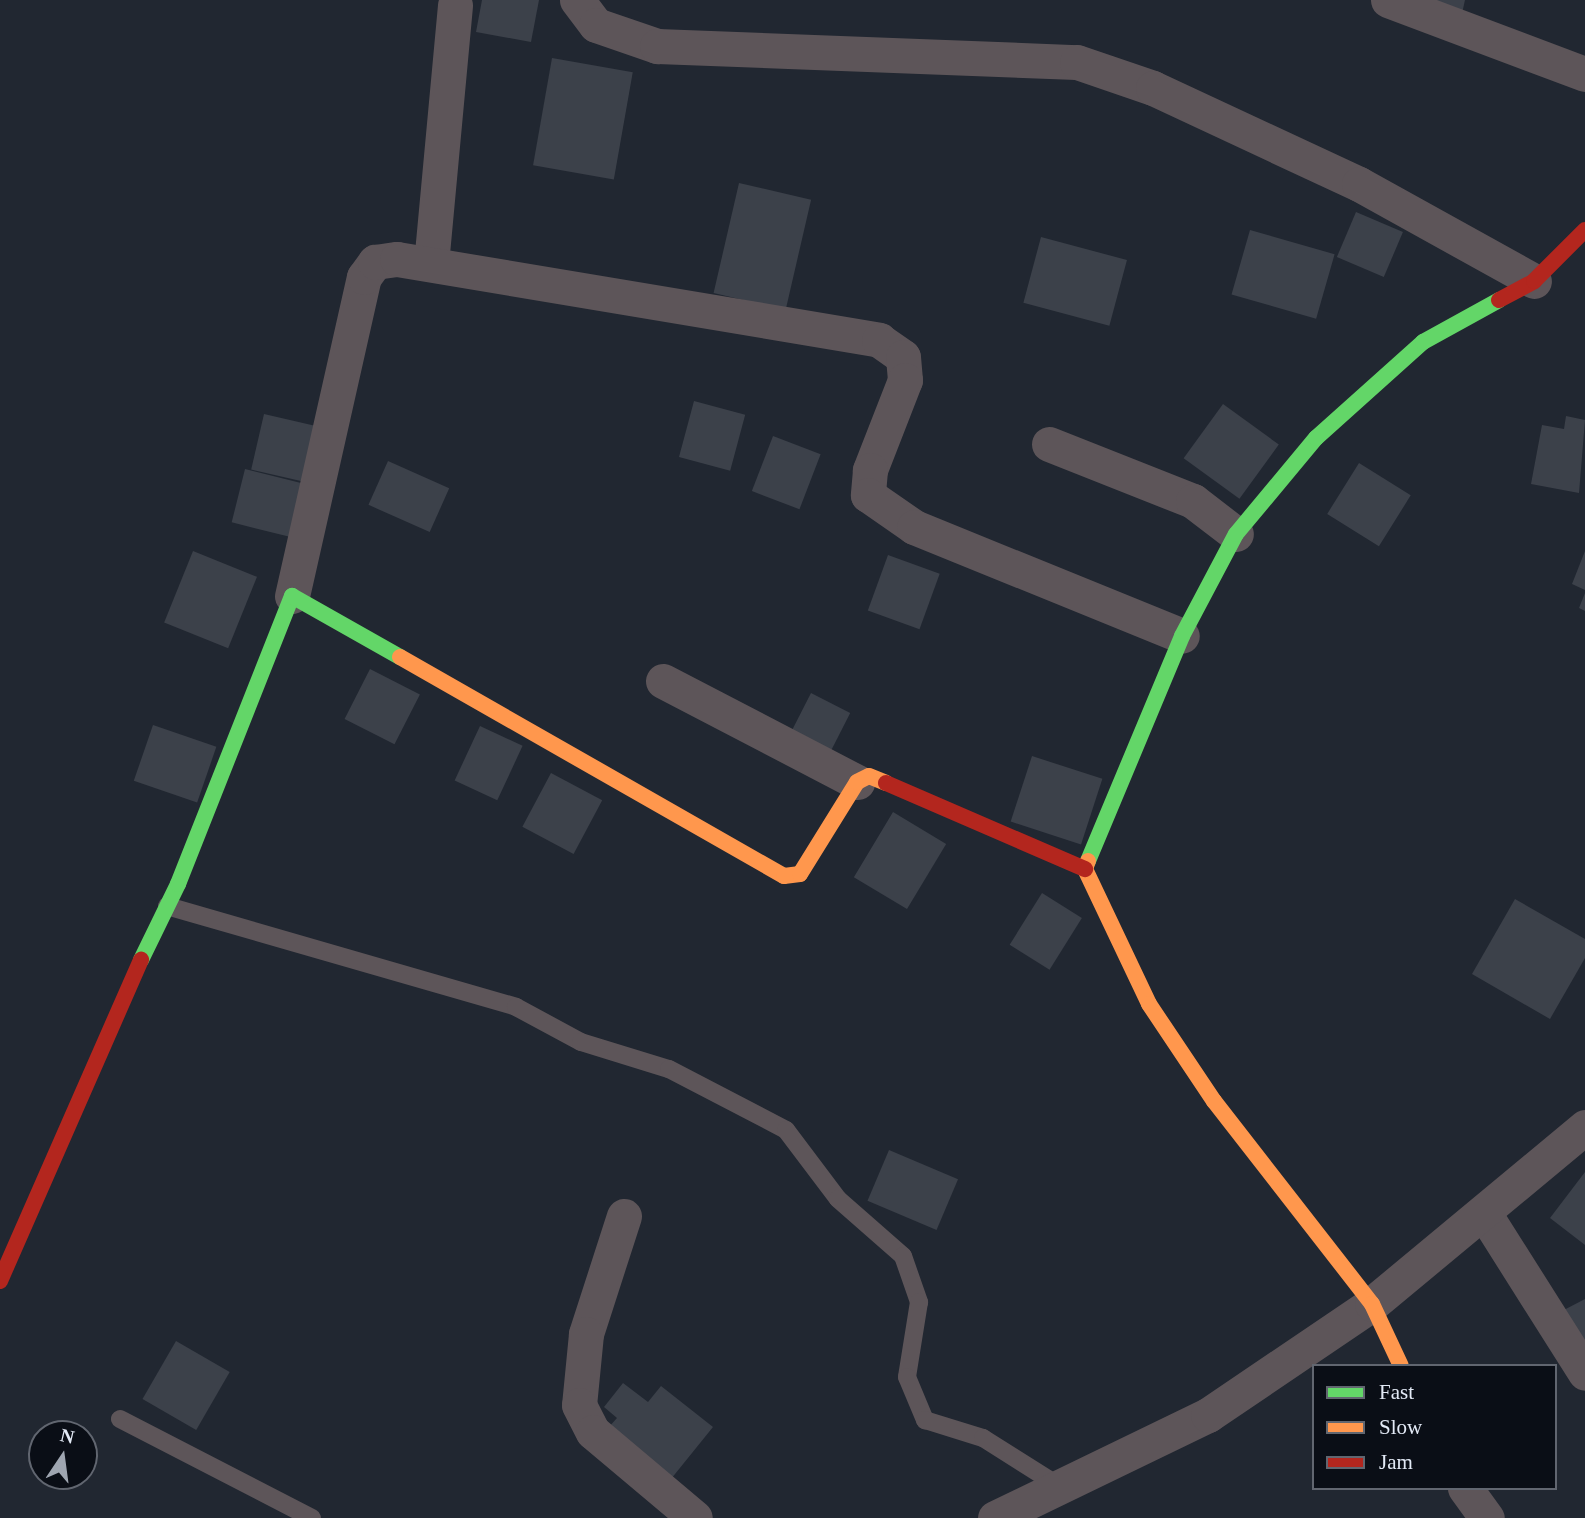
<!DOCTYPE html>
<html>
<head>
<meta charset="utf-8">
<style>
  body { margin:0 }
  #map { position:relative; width:1585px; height:1518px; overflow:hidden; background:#212731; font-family:Georgia,serif }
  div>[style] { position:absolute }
  .building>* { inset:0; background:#3c414a; transform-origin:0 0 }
  .lane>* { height:18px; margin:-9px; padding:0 9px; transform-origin:9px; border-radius:9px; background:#5d5559 }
  .street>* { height:35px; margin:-17.5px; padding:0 17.5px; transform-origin:17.5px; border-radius:17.5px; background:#5d5559 }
  .fast>* { height:16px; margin:-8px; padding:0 8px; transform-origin:8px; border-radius:8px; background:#63d668 }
  .slow>* { height:16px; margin:-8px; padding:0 8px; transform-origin:8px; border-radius:8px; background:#ff974d }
  .jam>* { height:16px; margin:-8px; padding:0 8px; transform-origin:8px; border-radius:8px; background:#b3261e }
  span { translate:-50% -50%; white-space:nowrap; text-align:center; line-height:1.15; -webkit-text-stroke:6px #0a0e16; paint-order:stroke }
  .legend { position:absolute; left:1312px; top:1364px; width:245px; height:126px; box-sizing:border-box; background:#0a0e16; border:2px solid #616670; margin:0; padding:9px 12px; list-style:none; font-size:21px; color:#e3eaf6 }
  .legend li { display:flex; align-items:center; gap:14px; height:35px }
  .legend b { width:35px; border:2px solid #616670 }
  .north { position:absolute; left:28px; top:1420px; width:70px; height:70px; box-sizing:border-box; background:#0a0e16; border:2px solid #616670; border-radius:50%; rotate:13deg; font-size:19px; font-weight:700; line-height:28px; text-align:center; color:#e3eaf6 }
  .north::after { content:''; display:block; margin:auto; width:24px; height:32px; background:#9fa6b1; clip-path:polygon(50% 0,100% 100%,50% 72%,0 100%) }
</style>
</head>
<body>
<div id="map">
  <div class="building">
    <i style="clip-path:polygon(482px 0,539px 0,531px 42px,476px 32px)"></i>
    <i style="clip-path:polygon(1404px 0,1465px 0,1461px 18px)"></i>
    <i style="left:552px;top:58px;width:82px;height:109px;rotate:10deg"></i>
    <i style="left:739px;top:183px;width:74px;height:113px;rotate:13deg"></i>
    <i style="left:1356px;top:212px;width:51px;height:49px;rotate:23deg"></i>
    <i style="left:1250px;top:230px;width:88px;height:67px;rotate:16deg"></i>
    <i style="left:1041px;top:237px;width:89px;height:68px;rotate:15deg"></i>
    <i style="left:694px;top:401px;width:53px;height:58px;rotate:15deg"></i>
    <i style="left:1223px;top:404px;width:69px;height:67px;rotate:36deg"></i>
    <i style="left:264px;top:414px;width:61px;height:57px;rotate:13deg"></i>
    <i style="clip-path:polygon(1566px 416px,1585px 420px,1579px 493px,1531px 484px,1542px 425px,1564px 429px)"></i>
    <i style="left:773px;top:436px;width:51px;height:59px;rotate:21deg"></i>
    <i style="left:388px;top:461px;width:67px;height:48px;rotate:24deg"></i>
    <i style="left:1359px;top:463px;width:61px;height:60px;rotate:32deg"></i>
    <i style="left:245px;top:469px;width:67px;height:55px;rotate:14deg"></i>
    <i style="left:193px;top:551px;width:69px;height:77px;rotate:22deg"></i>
    <i style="clip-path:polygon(1585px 551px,1585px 590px,1572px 584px)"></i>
    <i style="left:888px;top:555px;width:55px;height:59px;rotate:20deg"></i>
    <i style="clip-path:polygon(1585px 593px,1585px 611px,1579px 608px)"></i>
    <i style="left:370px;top:669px;width:56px;height:56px;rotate:27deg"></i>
    <i style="left:811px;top:693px;width:44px;height:53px;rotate:27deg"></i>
    <i style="left:153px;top:725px;width:67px;height:59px;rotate:19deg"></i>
    <i style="left:480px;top:726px;width:47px;height:60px;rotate:25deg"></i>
    <i style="left:1032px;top:756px;width:74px;height:69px;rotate:18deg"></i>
    <i style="left:551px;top:773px;width:58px;height:61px;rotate:28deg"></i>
    <i style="left:893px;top:812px;width:62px;height:76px;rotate:31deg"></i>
    <i style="left:1042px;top:893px;width:47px;height:61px;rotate:32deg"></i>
    <i style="clip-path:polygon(1515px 899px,1585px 939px,1585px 958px,1550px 1019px,1472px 974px)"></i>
    <i style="left:889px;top:1150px;width:75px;height:55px;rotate:23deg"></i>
    <i style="clip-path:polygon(1585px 1172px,1585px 1245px,1550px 1218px)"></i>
    <i style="clip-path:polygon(1585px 1299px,1585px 1357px,1560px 1312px)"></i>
    <i style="left:176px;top:1341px;width:62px;height:67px;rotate:30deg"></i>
    <i style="clip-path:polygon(623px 1383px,648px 1402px,661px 1386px,713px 1427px,671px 1479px,608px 1428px,617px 1418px,604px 1407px)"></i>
  </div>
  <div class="lane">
    <i style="left:167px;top:906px;width:363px;rotate:16.1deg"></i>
    <i style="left:516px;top:1007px;width:74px;rotate:28.3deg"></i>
    <i style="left:581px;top:1042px;width:92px;rotate:17.1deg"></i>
    <i style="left:669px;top:1069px;width:132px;rotate:27.5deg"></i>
    <i style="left:786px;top:1130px;width:86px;rotate:53deg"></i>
    <i style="left:838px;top:1199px;width:86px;rotate:41.2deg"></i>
    <i style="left:903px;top:1256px;width:49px;rotate:70.8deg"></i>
    <i style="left:919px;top:1302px;width:76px;rotate:99.1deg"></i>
    <i style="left:907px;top:1377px;width:47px;rotate:67.3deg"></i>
    <i style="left:925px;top:1420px;width:61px;rotate:17.2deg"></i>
    <i style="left:983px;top:1438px;width:93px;rotate:32.3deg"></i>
    <i style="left:120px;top:1419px;width:216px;rotate:27.3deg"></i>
  </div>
  <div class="street">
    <i style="left:577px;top:0;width:31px;rotate:53deg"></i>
    <i style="left:596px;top:25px;width:65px;rotate:19deg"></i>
    <i style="left:657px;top:46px;width:420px;rotate:2.2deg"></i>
    <i style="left:1077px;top:62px;width:80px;rotate:18.9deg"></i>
    <i style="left:1153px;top:88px;width:227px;rotate:25deg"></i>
    <i style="left:1359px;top:184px;width:200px;rotate:29deg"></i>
    <i style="left:1388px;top:0;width:210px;rotate:20.6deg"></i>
    <i style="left:431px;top:264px;width:260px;rotate:-84.7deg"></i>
    <i style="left:1049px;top:444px;width:155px;rotate:21.6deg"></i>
    <i style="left:1193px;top:501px;width:54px;rotate:37.5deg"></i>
    <i style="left:292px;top:596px;width:327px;rotate:-77.3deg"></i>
    <i style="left:364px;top:277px;width:19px;rotate:-54deg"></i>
    <i style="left:375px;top:262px;width:22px;rotate:-8deg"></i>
    <i style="left:397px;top:259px;width:489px;rotate:9.5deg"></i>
    <i style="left:879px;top:340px;width:29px;rotate:35deg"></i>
    <i style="left:903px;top:357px;width:23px;rotate:85deg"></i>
    <i style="left:905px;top:380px;width:97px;rotate:111.3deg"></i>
    <i style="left:870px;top:470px;width:25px;rotate:95deg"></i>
    <i style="left:868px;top:495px;width:56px;rotate:34.8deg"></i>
    <i style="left:914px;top:527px;width:289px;rotate:22.1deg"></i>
    <i style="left:663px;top:681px;width:219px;rotate:27.5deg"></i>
    <i style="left:1484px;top:1213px;width:189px;rotate:57.7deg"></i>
    <i style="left:624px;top:1216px;width:124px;rotate:107.9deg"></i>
    <i style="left:586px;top:1334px;width:71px;rotate:95.6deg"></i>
    <i style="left:579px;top:1405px;width:30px;rotate:63deg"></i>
    <i style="left:593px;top:1432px;width:133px;rotate:40.1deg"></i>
    <i style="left:1465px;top:1488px;width:37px;rotate:54deg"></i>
    <i style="left:995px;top:1518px;width:237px;rotate:-25.8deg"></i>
    <i style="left:1208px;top:1415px;width:198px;rotate:-34.1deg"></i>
    <i style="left:1372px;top:1304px;width:277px;rotate:-39.7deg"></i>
  </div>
  <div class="fast">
    <i style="left:1088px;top:861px;width:244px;rotate:-67.3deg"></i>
    <i style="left:1182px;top:636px;width:115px;rotate:-62.1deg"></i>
    <i style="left:1236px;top:534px;width:125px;rotate:-50.2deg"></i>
    <i style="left:1316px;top:438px;width:144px;rotate:-41.9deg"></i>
    <i style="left:1423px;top:342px;width:87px;rotate:-28.9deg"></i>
    <i style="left:141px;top:960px;width:85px;rotate:-64deg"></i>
    <i style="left:178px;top:884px;width:310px;rotate:-68.4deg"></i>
    <i style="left:292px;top:596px;width:124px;rotate:29.5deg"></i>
  </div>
  <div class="slow">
    <i style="left:400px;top:657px;width:442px;rotate:29.7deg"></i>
    <i style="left:784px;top:876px;width:16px;rotate:-7deg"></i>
    <i style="left:800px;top:874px;width:108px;rotate:-58.2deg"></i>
    <i style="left:857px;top:782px;width:13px;rotate:-27deg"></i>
    <i style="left:869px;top:776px;width:18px;rotate:22deg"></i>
    <i style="left:1088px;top:861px;width:9px;rotate:111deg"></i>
    <i style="left:1085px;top:869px;width:149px;rotate:64.6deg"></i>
    <i style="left:1149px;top:1004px;width:117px;rotate:56.2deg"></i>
    <i style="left:1214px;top:1101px;width:257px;rotate:52.1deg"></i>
    <i style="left:1372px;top:1304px;width:68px;rotate:64.9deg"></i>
  </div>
  <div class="jam">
    <i style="left:1499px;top:300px;width:40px;rotate:-28deg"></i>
    <i style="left:1534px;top:281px;width:72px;rotate:-45deg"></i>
    <i style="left:886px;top:783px;width:217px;rotate:23.4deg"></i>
    <i style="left:0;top:1281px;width:351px;rotate:-66.3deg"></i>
  </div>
  <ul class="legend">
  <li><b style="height:9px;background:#63d668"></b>Fast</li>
  <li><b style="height:9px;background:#ff974d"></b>Slow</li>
  <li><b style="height:9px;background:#b3261e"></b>Jam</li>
  </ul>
  <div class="north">N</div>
</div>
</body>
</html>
